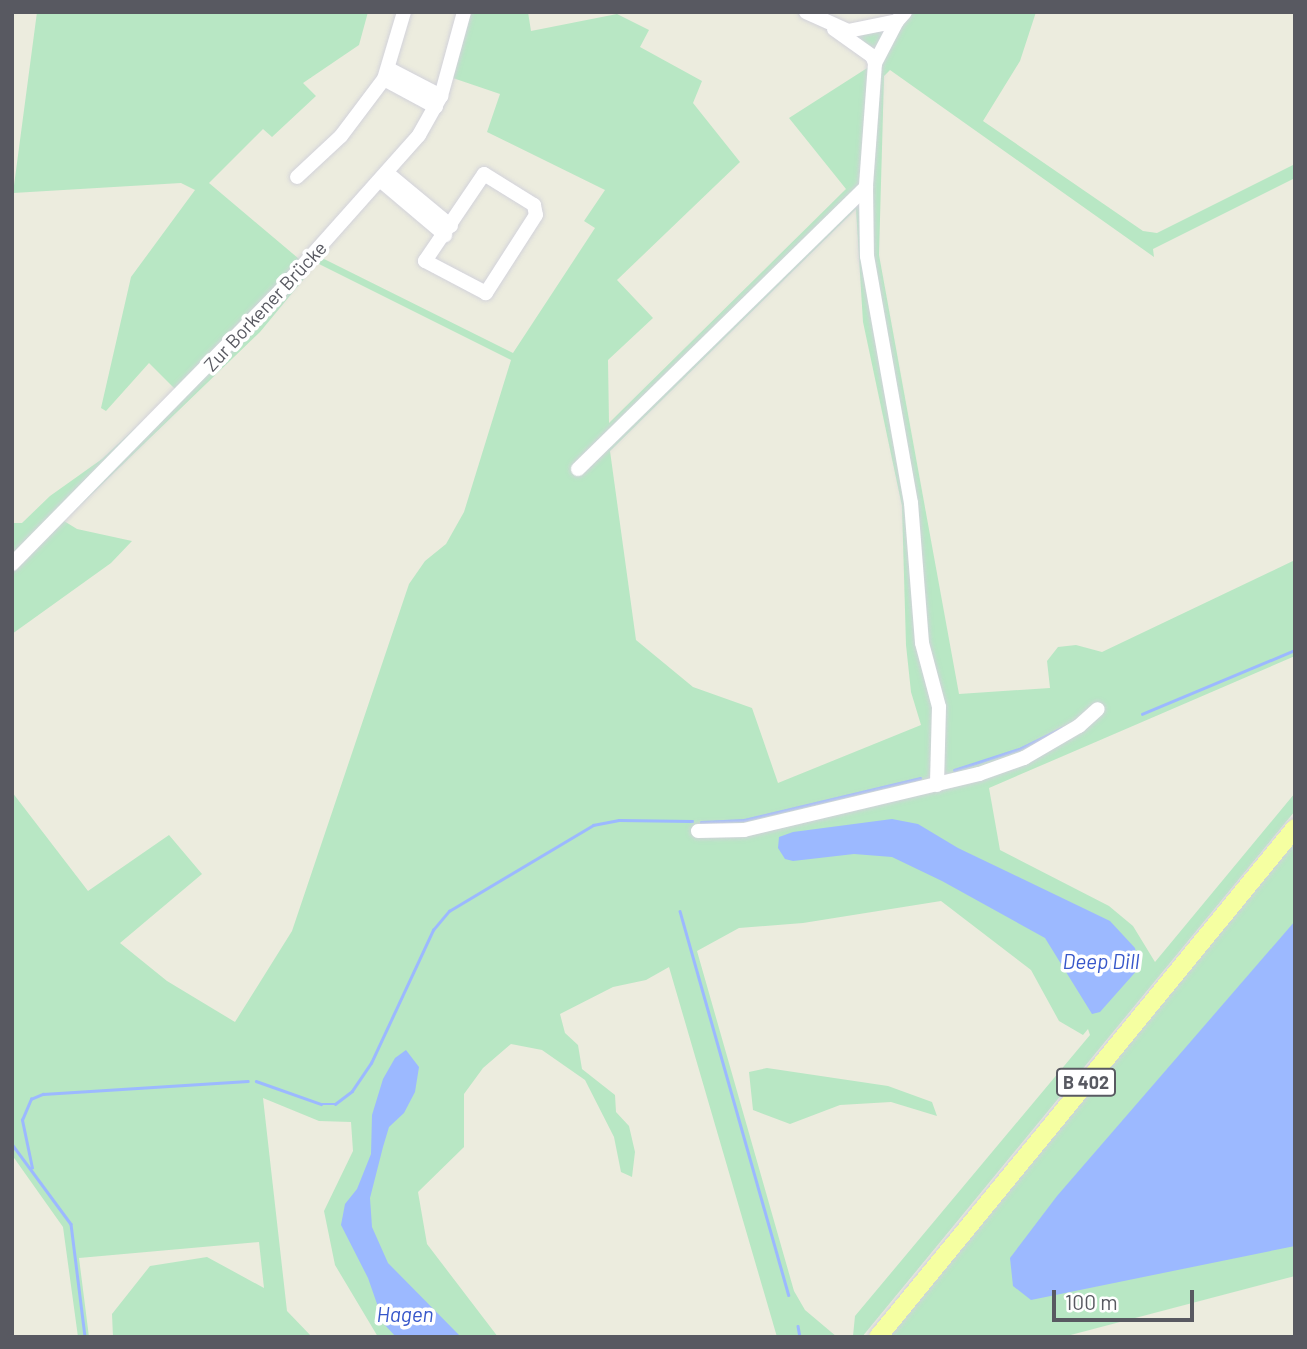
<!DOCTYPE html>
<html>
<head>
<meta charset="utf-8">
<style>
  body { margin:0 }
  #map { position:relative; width:1307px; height:1349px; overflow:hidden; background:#ececde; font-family:Barlow,sans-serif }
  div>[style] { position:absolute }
  .green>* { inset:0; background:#b8e7c4 }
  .water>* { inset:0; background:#9cb9ff }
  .stream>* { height:2.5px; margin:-1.25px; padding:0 1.25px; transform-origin:1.25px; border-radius:1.25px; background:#9cb9ff }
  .roads { filter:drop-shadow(0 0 2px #d2d2da) drop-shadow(0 0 2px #d2d2da) }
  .minor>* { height:14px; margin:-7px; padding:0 7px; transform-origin:7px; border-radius:7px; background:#fff }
  .major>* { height:18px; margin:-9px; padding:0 9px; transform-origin:9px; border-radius:9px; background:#f5ffa1 }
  span { translate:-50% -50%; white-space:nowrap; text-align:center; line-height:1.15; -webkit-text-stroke:7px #fff; paint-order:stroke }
  .shield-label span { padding:2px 5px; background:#fff; border:2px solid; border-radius:5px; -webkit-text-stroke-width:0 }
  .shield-label { font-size:18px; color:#585961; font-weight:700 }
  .street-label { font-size:19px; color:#585961 }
  .water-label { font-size:21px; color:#3757ca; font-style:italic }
  .frame { position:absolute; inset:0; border:14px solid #585961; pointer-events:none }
  .scale { position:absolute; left:1052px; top:1290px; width:142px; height:32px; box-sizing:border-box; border:4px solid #585961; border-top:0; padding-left:9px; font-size:21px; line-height:24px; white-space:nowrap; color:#585961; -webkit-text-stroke:5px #fff; paint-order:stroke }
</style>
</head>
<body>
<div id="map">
  <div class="green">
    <i style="clip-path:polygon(evenodd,37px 12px,368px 12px,359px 45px,303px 83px,316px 96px,272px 137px,263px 129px,209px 183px,305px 264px,314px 254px,513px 353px,595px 228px,584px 221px,605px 190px,487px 132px,500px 94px,447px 76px,464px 12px,528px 12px,531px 31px,617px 14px,649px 30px,640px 47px,702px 81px,693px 103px,740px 162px,617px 280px,653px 318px,608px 360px,609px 423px,846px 189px,789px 118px,875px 63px,848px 31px,905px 12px,1036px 12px,1020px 61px,983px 121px,1143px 231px,1157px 233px,1295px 164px,1295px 178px,1153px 249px,1154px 257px,890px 70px,884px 76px,879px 255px,959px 694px,1050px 688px,1047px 661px,1058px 647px,1076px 645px,1102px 652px,1295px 560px,1295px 656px,989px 788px,1000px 850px,1109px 906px,1133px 926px,1155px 962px,1295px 793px,1295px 811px,862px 1337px,853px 1336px,855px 1316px,1090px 1035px,1088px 1029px,1083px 1035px,1059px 1021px,1031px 970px,941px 901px,803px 923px,739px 928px,697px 951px,794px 1291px,805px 1310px,837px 1337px,777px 1337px,669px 967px,646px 980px,613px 987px,560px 1014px,565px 1033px,578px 1045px,582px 1069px,615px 1095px,616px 1112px,629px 1126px,635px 1152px,632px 1177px,621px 1172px,614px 1137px,585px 1080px,542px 1050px,511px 1044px,483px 1068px,464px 1094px,464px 1147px,418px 1192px,427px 1244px,498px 1337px,378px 1337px,335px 1265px,324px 1211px,353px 1151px,351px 1122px,319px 1121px,263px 1098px,287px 1311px,312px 1337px,113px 1337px,112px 1314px,150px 1266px,207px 1257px,264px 1288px,259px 1242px,79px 1258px,89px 1337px,78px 1337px,63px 1227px,12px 1155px,12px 792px,88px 891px,169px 835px,202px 874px,120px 943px,167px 981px,235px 1022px,292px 931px,409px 584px,425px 561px,446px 544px,464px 512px,511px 360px,317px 263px,260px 332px,64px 521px,77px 529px,132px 541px,111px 563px,12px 634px,12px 523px,22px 523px,50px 496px,102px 459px,176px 390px,149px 363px,106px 411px,101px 408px,131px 277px,195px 190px,181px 183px,13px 193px,37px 12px,856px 209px,863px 322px,902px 506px,906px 645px,911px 692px,921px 725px,778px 783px,752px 708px,693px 687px,636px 640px,610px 451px,856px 209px)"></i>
    <i style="clip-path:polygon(1295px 829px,1295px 1276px,1063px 1337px,877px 1337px)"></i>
    <i style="clip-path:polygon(767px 1068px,888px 1086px,932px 1102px,937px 1116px,891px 1102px,840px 1105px,790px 1124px,753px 1110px,749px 1072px)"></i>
  </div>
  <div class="water">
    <i style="clip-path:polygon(892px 819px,918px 824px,958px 848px,1110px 921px,1135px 948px,1139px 968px,1100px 1012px,1092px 1014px,1045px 938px,942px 881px,892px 857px,854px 854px,793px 861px,785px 859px,778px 848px,779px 837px,793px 832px)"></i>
    <i style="clip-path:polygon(1295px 921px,1295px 1246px,1031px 1300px,1013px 1286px,1010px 1258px,1057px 1196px)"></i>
    <i style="clip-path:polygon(406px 1050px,419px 1067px,415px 1092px,404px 1113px,389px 1127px,383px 1147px,370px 1198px,372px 1227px,388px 1263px,461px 1337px,396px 1337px,384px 1324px,368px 1278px,341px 1225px,345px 1204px,357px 1189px,371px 1154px,372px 1115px,383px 1079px,395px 1058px)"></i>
  </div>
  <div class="stream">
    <i style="left:1142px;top:714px;width:166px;rotate:-22.7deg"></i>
    <i style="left:954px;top:770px;width:68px;rotate:-17.9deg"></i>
    <i style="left:1019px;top:749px;width:48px;rotate:-26deg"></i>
    <i style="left:701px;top:822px;width:43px;rotate:-2.7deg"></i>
    <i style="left:744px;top:820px;width:181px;rotate:-13.4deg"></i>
    <i style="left:680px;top:911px;width:399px;rotate:74.2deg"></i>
    <i style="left:256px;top:1081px;width:69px;rotate:19.5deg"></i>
    <i style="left:321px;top:1104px;width:14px"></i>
    <i style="left:335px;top:1104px;width:21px;rotate:-37deg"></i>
    <i style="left:352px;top:1091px;width:34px;rotate:-56deg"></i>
    <i style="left:371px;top:1063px;width:147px;rotate:-65deg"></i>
    <i style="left:433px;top:930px;width:25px;rotate:-50deg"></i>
    <i style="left:449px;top:911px;width:168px;rotate:-30.8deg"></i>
    <i style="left:593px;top:825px;width:26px;rotate:-11deg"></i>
    <i style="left:619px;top:820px;width:73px;rotate:0.8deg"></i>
    <i style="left:12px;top:1144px;width:99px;rotate:53.6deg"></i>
    <i style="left:71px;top:1224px;width:114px;rotate:82.9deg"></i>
    <i style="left:32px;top:1168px;width:49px;rotate:-101.8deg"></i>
    <i style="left:22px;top:1120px;width:23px;rotate:-67deg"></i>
    <i style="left:31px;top:1099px;width:13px;rotate:-23deg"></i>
    <i style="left:43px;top:1094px;width:205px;rotate:-3.6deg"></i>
    <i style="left:798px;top:1326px;width:11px;rotate:80deg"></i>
  </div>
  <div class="roads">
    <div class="minor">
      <i style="left:806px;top:12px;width:46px;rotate:24.3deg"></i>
      <i style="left:848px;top:31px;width:50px;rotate:-11.5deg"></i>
      <i style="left:897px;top:21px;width:12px;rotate:-48deg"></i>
      <i style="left:897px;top:21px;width:47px;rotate:117.6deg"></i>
      <i style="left:875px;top:63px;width:124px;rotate:94.2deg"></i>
      <i style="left:866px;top:187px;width:69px;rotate:89.2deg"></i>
      <i style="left:867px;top:256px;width:251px;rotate:79.9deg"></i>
      <i style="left:911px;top:503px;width:140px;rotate:85.5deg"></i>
      <i style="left:922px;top:643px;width:66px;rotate:75.1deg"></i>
      <i style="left:939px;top:707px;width:78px;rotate:91.5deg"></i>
      <i style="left:834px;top:29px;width:47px;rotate:35.4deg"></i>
      <i style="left:872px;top:56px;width:8px;rotate:67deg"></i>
      <i style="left:389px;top:69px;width:59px;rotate:27.4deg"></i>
      <i style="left:384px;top:79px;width:59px;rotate:28.3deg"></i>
      <i style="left:387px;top:173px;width:83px;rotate:39.6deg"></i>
      <i style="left:484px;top:174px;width:59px;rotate:31.8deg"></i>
      <i style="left:534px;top:205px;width:10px;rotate:79deg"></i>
      <i style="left:536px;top:215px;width:93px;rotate:122.7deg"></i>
      <i style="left:486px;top:293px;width:69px;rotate:-152.3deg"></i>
      <i style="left:425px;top:261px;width:105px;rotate:-55.9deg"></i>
      <i style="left:297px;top:177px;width:60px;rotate:-43deg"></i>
      <i style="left:341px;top:136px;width:71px;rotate:-53deg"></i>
      <i style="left:384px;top:79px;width:70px;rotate:-73.4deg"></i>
      <i style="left:381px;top:181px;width:84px;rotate:40.2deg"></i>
      <i style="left:578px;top:469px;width:403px;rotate:-44.4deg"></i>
      <i style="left:12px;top:564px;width:385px;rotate:-45.5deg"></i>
      <i style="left:282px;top:289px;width:206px;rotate:-48.3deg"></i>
      <i style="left:419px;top:135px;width:45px;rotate:-60.6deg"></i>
      <i style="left:441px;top:96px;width:87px;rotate:-74.7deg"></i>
      <i style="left:698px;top:831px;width:46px;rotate:-1.2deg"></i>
      <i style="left:744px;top:830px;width:242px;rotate:-13.4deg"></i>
      <i style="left:979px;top:774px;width:48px;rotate:-19.6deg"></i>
      <i style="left:1024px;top:758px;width:64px;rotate:-30.2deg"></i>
      <i style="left:1079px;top:726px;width:25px;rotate:-42deg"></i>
    </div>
    <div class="major">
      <i style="left:878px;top:1337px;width:658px;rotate:-50.67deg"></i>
    </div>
  </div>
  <div class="shield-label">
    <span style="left:1086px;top:1082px">B 402</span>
  </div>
  <div class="street-label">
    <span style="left:265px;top:306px;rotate:-47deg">Zur Borkener Brücke</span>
  </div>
  <div class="water-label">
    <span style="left:1101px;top:961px">Deep Dill</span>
    <span style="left:405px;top:1314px">Hagen</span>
  </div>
  <div class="frame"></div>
  <div class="scale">100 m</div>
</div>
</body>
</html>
